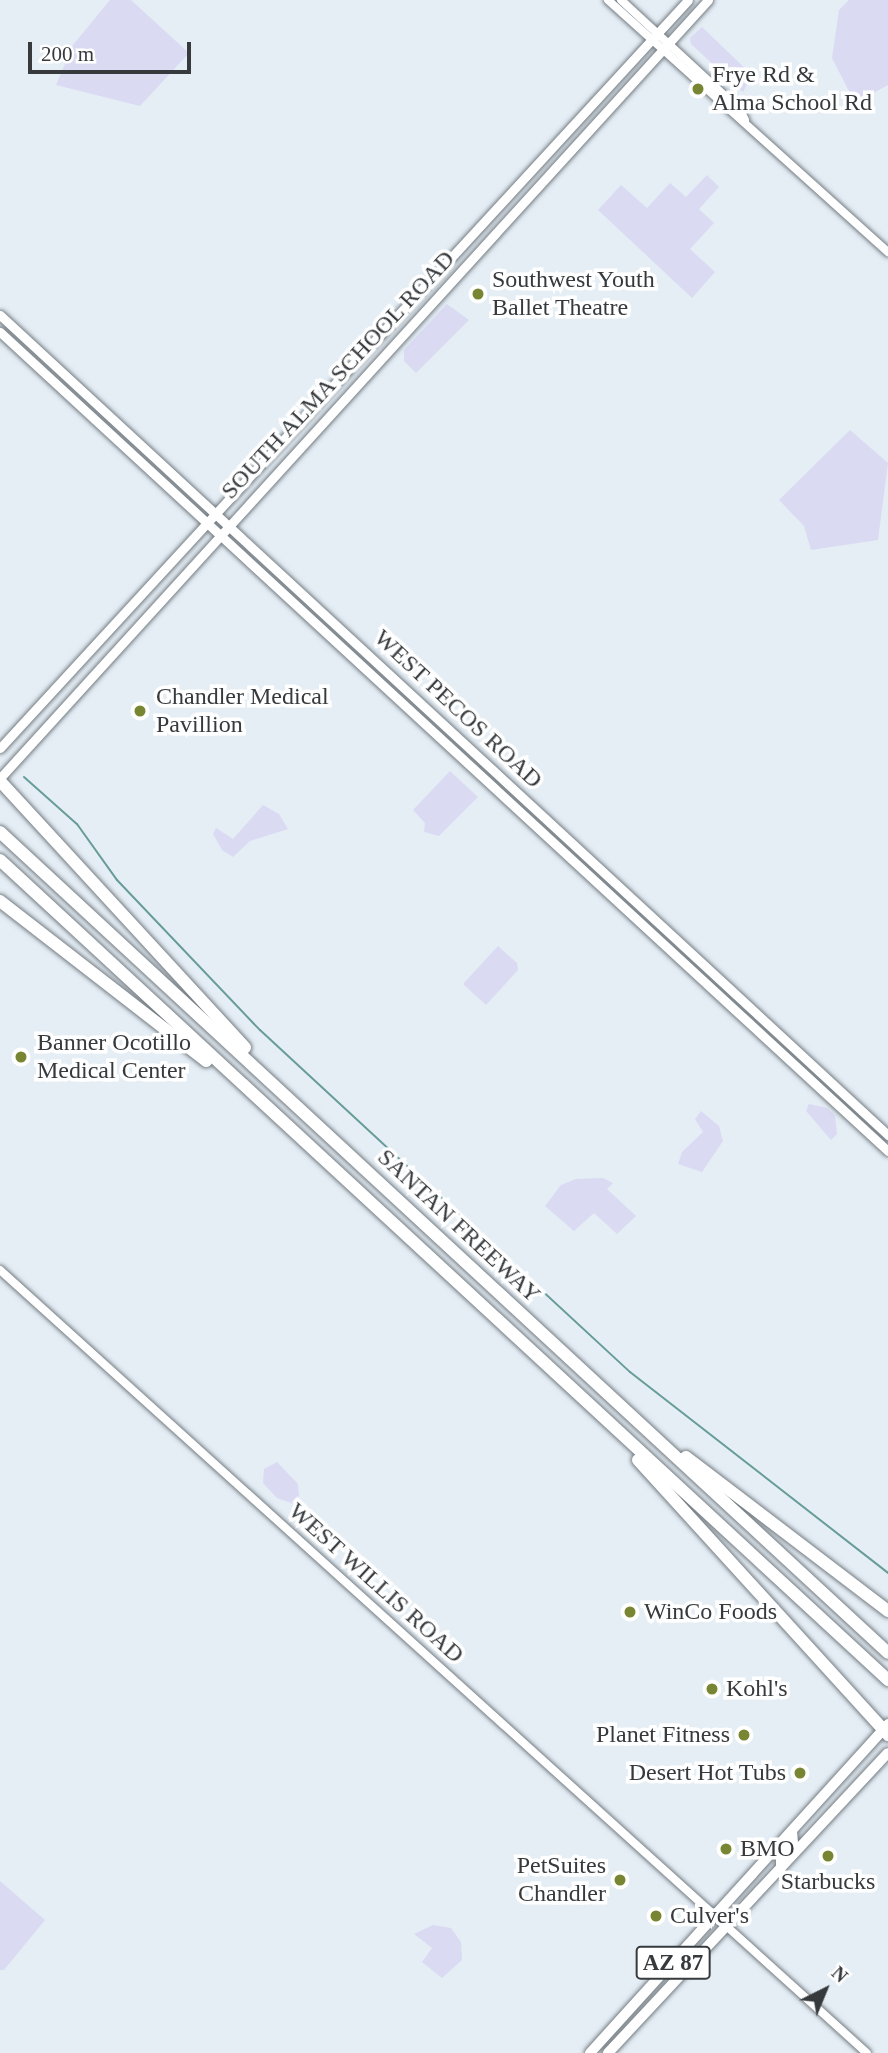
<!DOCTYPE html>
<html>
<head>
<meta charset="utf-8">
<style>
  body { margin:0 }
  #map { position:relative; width:888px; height:2053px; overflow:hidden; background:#e5eef5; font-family:Georgia,serif }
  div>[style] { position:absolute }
  .green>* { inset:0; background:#dadaf3 }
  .stream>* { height:2px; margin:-1px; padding:0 1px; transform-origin:1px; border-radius:1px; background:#679c99 }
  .roads { filter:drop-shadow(0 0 2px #757d83) drop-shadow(0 0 2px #757d83) }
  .tertiary>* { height:8px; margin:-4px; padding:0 4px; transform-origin:4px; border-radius:4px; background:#fff }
  .secondary>* { height:9px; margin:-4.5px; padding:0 4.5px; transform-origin:4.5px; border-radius:4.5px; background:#fff }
  .primary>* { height:10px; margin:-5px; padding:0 5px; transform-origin:5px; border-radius:5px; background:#fff }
  .motorway>* { height:12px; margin:-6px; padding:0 6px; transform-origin:6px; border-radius:6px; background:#fff }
  .dots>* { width:19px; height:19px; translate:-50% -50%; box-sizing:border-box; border:4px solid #fff; border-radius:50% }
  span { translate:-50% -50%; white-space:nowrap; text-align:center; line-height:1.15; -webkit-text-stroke:7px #fff; paint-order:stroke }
  .shield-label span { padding:2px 5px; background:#fff; border:2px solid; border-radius:5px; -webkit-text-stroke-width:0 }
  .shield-label { font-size:23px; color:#363a3d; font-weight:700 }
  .poi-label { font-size:24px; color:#363a3d }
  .left { translate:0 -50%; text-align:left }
  .right { translate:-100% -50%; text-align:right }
  .street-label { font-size:24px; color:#363a3d }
  .north { position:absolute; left:790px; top:1955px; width:70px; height:70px; -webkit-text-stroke:5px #fff; paint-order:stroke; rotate:43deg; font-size:19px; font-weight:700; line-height:28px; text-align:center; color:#363a3d }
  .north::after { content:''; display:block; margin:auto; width:24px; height:32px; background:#363a3d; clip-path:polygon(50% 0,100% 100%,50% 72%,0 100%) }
  .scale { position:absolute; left:28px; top:42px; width:163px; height:32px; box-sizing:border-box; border:4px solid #363a3d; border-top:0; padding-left:9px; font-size:21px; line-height:24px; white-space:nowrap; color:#363a3d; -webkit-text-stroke:5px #fff; paint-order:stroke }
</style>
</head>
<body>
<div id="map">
  <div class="green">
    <i style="clip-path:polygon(110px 0,131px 0,189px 53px,140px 106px,56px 85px,73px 45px)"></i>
    <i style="clip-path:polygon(849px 0,888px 0,888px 85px,855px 103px,832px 58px,839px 10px)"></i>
    <i style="clip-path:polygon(702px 27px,752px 75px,743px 92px,691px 44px,690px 38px)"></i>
    <i style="clip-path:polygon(707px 175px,719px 187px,699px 209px,714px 223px,690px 249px,715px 272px,692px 298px,598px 210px,621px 185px,647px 208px,670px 183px,686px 197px)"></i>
    <i style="clip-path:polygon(447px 304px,469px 320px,416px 373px,404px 361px,404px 350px)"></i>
    <i style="clip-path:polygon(850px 430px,888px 463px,878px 540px,811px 550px,804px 526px,779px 500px)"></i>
    <i style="clip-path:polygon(450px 771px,478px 797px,439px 836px,424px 832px,425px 823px,413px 810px)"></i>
    <i style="clip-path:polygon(263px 805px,279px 814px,288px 829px,250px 841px,233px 857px,222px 850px,213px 834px,216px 828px,233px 839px)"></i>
    <i style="clip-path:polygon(498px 946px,517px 963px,518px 970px,486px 1005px,463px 984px)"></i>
    <i style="clip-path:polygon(809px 1104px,827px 1108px,835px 1115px,837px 1134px,831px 1140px,806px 1111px)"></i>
    <i style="clip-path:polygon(701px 1111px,719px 1126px,723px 1141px,702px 1172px,678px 1164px,682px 1152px,703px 1132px,695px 1119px)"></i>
    <i style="clip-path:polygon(603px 1178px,613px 1183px,607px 1189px,636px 1216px,617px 1234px,594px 1213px,574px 1231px,545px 1206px,561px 1185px,576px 1179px)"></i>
    <i style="clip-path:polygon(277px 1462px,298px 1484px,299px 1496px,294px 1504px,277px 1498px,263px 1483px,264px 1469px)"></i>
    <i style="clip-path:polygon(0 1881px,45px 1920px,4px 1970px,0 1970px)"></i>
    <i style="clip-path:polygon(433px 1925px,451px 1928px,461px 1942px,462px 1960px,442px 1978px,422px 1962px,432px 1948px,414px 1934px)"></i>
  </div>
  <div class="stream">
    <i style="left:24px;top:777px;width:71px;rotate:41.6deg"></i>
    <i style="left:77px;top:824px;width:69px;rotate:54.5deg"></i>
    <i style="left:117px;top:880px;width:207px;rotate:46.4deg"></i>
    <i style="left:260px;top:1030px;width:504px;rotate:42.75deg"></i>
    <i style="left:630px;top:1372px;width:327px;rotate:37.9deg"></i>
  </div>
  <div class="roads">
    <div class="tertiary">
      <i style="left:608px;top:0;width:377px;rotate:42deg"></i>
      <i style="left:621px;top:0;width:162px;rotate:42.7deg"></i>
      <i style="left:740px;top:110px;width:11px;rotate:63deg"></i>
      <i style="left:0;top:1270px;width:1168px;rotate:42.09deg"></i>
    </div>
    <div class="secondary">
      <i style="left:0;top:315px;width:1209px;rotate:42.72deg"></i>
      <i style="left:0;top:332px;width:1208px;rotate:42.69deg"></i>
      <i style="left:0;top:748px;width:1016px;rotate:-47.39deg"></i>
      <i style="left:0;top:778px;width:1052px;rotate:-47.7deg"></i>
    </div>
    <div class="primary">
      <i style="left:781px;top:1868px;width:11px;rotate:-90deg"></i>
      <i style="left:781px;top:1857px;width:18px;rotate:-49deg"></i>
      <i style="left:793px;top:1843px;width:11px;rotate:-95deg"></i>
      <i style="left:590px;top:2053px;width:444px;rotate:-47.8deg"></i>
      <i style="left:608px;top:2053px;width:410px;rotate:-47deg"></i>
    </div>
    <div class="motorway">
      <i style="left:0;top:781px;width:362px;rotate:47.4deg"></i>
      <i style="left:0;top:832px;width:1209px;rotate:42.75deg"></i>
      <i style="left:0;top:860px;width:1209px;rotate:42.72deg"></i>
      <i style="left:0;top:901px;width:261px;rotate:37.8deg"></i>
      <i style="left:686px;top:1457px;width:254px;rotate:37.3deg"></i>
      <i style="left:638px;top:1460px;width:372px;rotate:47.7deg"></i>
    </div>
  </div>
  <div class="dots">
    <i style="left:698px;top:89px;background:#788634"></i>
    <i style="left:478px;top:294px;background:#788634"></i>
    <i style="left:140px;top:711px;background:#788634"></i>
    <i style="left:21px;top:1057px;background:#788634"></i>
    <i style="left:630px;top:1612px;background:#788634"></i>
    <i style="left:712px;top:1689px;background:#788634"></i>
    <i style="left:744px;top:1735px;background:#788634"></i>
    <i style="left:800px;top:1773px;background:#788634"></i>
    <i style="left:726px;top:1849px;background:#788634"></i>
    <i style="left:828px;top:1856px;background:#788634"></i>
    <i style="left:620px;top:1880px;background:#788634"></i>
    <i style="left:656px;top:1916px;background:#788634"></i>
  </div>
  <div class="shield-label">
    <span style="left:673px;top:1963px">AZ 87</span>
  </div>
  <div class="poi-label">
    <span class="left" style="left:712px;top:89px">Frye Rd &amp;<br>Alma School Rd</span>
    <span class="left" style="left:492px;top:294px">Southwest Youth<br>Ballet Theatre</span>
    <span class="left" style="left:156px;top:711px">Chandler Medical<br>Pavillion</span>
    <span class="left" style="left:37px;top:1057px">Banner Ocotillo<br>Medical Center</span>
    <span class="left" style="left:644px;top:1612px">WinCo Foods</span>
    <span class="left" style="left:726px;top:1689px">Kohl's</span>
    <span class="right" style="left:730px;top:1735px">Planet Fitness</span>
    <span class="right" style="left:786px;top:1773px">Desert Hot Tubs</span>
    <span class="left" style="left:740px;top:1849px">BMO</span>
    <span class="right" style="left:606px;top:1880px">PetSuites<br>Chandler</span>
    <span style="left:828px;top:1882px">Starbucks</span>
    <span class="left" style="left:670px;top:1916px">Culver's</span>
  </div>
  <div class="street-label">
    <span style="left:338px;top:375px;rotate:-47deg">SOUTH ALMA SCHOOL ROAD</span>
    <span style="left:458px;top:709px;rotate:43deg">WEST PECOS ROAD</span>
    <span style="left:459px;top:1226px;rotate:43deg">SANTAN FREEWAY</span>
    <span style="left:376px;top:1583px;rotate:42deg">WEST WILLIS ROAD</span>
  </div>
  <div class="north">N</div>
  <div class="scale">200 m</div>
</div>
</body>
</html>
